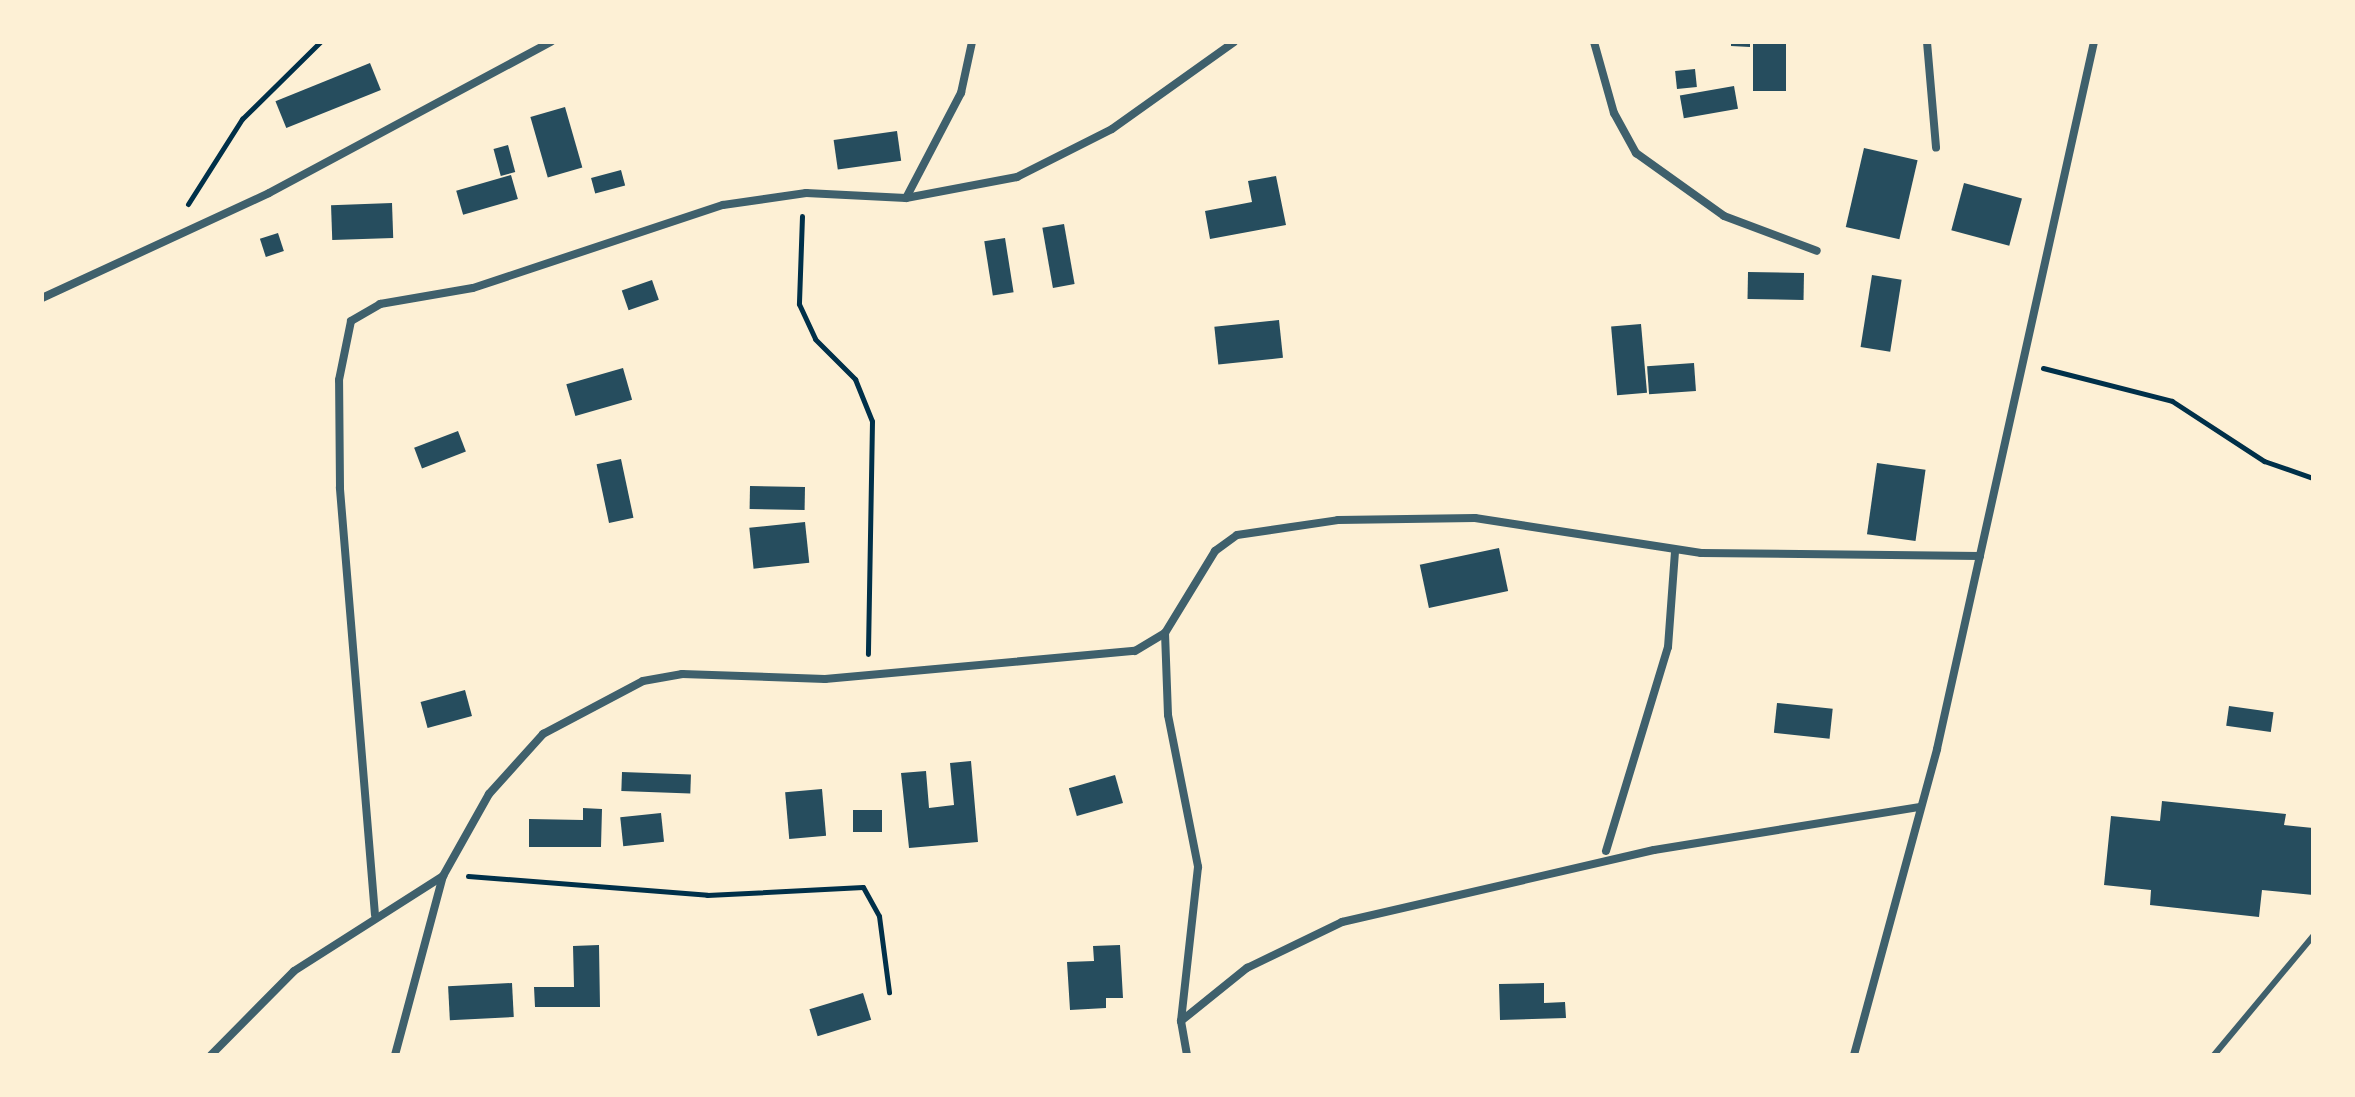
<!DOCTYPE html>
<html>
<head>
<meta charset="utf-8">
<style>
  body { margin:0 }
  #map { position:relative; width:2355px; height:1097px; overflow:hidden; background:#fdf0d5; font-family:"Fira Sans",sans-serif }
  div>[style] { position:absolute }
  .building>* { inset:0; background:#264d5e; transform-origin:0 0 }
  .path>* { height:5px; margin:-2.5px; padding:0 2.5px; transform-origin:2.5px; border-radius:2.5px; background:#003049 }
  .service>* { height:6px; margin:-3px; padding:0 3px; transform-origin:3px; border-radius:3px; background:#3f606c }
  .minor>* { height:8px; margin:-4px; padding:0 4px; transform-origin:4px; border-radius:4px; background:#3f606c }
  span { translate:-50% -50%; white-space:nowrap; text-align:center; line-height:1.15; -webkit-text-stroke:8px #fdf0d5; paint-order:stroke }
  .frame { position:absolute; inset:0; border:44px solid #fdf0d5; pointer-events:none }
</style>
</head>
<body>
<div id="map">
  <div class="building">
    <i style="clip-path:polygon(1731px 42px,1750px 42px,1750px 47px,1731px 46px)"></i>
    <i style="left:1753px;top:42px;width:33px;height:49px"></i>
    <i style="left:370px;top:63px;width:29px;height:102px;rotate:68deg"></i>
    <i style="left:1695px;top:69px;width:18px;height:20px;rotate:84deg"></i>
    <i style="left:1734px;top:86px;width:23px;height:55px;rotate:80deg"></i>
    <i style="left:565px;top:107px;width:63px;height:36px;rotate:74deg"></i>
    <i style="left:897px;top:131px;width:30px;height:64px;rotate:82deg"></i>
    <i style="left:508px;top:145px;width:28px;height:15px;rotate:75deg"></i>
    <i style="left:1864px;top:148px;width:55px;height:81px;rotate:13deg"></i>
    <i style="left:621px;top:170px;width:16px;height:31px;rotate:75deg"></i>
    <i style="left:511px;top:175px;width:25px;height:57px;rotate:74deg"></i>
    <i style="clip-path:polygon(1276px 176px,1286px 225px,1210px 239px,1205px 211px,1252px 202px,1248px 181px)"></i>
    <i style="left:1964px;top:183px;width:60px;height:49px;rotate:15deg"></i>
    <i style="left:392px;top:203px;width:35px;height:61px;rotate:88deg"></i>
    <i style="left:1064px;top:224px;width:61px;height:22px;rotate:80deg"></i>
    <i style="left:278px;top:233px;width:19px;height:19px;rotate:72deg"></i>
    <i style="left:1005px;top:238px;width:55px;height:21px;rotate:81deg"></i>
    <i style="left:1748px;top:272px;width:56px;height:27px;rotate:1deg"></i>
    <i style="left:1872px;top:275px;width:30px;height:73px;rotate:9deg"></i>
    <i style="left:652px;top:280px;width:21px;height:32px;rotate:71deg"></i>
    <i style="left:1279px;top:320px;width:38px;height:65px;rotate:84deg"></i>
    <i style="left:1641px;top:324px;width:69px;height:30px;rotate:85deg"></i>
    <i style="left:1694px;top:363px;width:28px;height:47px;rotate:86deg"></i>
    <i style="left:623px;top:368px;width:33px;height:59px;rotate:74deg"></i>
    <i style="left:458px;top:431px;width:22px;height:47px;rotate:69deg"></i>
    <i style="left:621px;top:459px;width:60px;height:25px;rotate:78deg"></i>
    <i style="left:1877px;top:463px;width:49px;height:72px;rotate:8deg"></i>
    <i style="left:750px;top:486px;width:55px;height:23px;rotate:1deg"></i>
    <i style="left:805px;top:522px;width:41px;height:56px;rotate:84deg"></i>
    <i style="left:1499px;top:548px;width:44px;height:81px;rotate:78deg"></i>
    <i style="left:465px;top:690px;width:27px;height:46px;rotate:75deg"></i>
    <i style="left:1777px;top:703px;width:56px;height:30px;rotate:6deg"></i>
    <i style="left:2229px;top:706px;width:45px;height:20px;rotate:8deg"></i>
    <i style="clip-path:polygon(971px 761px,978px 842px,909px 848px,901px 773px,926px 771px,929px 808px,954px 805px,950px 763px)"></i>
    <i style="left:622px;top:772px;width:69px;height:19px;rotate:2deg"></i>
    <i style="left:1115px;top:775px;width:29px;height:48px;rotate:74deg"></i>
    <i style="left:822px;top:789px;width:47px;height:37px;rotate:85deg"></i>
    <i style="clip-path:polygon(2162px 801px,2286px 814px,2284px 825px,2313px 828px,2313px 895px,2262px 890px,2259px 917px,2150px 905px,2151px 890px,2104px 885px,2111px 816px,2160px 821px)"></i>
    <i style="clip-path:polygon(583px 808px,602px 809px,601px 847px,529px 847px,529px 819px,583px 820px)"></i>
    <i style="left:882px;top:810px;width:22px;height:29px;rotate:90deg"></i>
    <i style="left:661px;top:813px;width:29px;height:41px;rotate:84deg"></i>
    <i style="clip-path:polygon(599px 945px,600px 1007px,535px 1007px,534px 987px,574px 987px,573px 946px)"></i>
    <i style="clip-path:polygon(1120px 945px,1123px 998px,1106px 998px,1106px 1008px,1070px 1010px,1067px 962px,1094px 961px,1093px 946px)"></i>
    <i style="left:512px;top:983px;width:34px;height:64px;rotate:87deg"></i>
    <i style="clip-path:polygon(1544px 983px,1544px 1003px,1565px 1002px,1566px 1018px,1500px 1020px,1499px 984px)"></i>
    <i style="left:863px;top:993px;width:28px;height:56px;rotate:73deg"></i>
  </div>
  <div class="path">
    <i style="left:188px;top:204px;width:101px;rotate:-57.6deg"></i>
    <i style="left:242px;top:119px;width:110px;rotate:-44.6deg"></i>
    <i style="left:802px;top:216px;width:88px;rotate:92deg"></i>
    <i style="left:799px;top:304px;width:38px;rotate:65deg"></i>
    <i style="left:815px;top:339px;width:57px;rotate:45deg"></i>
    <i style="left:855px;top:379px;width:45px;rotate:68deg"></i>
    <i style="left:872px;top:421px;width:233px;rotate:91deg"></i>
    <i style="left:2043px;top:368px;width:133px;rotate:14.3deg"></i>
    <i style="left:2172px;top:401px;width:110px;rotate:33.1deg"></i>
    <i style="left:2264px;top:461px;width:52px;rotate:19.1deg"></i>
    <i style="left:468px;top:876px;width:240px;rotate:4.5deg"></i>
    <i style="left:707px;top:895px;width:156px;rotate:-2.9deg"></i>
    <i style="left:863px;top:887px;width:33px;rotate:61deg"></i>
    <i style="left:879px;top:916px;width:77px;rotate:82.5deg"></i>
  </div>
  <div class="service">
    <i style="left:2214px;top:1055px;width:155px;rotate:-50.2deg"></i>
  </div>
  <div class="minor">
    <i style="left:1594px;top:42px;width:74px;rotate:74.3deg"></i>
    <i style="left:1614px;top:113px;width:46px;rotate:61.2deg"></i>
    <i style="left:1636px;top:153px;width:108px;rotate:35.6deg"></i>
    <i style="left:1724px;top:216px;width:99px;rotate:20.6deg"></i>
    <i style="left:1927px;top:42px;width:106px;rotate:85.1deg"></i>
    <i style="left:906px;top:198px;width:119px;rotate:-62.4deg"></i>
    <i style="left:961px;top:93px;width:52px;rotate:-77.8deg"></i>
    <i style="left:42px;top:298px;width:250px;rotate:-24.8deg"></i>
    <i style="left:269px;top:193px;width:320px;rotate:-28.2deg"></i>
    <i style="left:1165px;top:633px;width:82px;rotate:87.9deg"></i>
    <i style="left:1168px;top:715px;width:155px;rotate:78.8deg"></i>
    <i style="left:1198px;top:867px;width:155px;rotate:96.3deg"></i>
    <i style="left:1181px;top:1021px;width:35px;rotate:80deg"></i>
    <i style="left:1606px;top:851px;width:213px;rotate:-73.1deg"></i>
    <i style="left:1668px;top:647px;width:96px;rotate:-85.8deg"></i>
    <i style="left:375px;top:915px;width:429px;rotate:-94.7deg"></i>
    <i style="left:340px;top:487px;width:107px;rotate:-90.5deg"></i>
    <i style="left:339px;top:380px;width:60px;rotate:-78.5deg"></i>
    <i style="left:351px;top:321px;width:34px;rotate:-30deg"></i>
    <i style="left:380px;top:304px;width:94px;rotate:-9.8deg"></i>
    <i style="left:473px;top:288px;width:263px;rotate:-18.4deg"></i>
    <i style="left:723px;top:205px;width:84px;rotate:-8.2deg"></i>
    <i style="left:806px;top:193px;width:100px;rotate:2.9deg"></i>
    <i style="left:906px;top:198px;width:113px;rotate:-10.7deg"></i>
    <i style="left:1017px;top:177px;width:106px;rotate:-26.8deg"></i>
    <i style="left:1112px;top:129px;width:150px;rotate:-35.5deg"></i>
    <i style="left:1181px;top:1021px;width:85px;rotate:-38.8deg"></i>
    <i style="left:1247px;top:968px;width:106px;rotate:-25.8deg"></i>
    <i style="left:1342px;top:922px;width:320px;rotate:-13deg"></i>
    <i style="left:1654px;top:850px;width:268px;rotate:-9.2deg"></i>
    <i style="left:211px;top:1055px;width:118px;rotate:-45.3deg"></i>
    <i style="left:294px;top:971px;width:177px;rotate:-32.5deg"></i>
    <i style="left:395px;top:1055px;width:185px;rotate:-75deg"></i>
    <i style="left:443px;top:876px;width:94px;rotate:-60.7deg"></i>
    <i style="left:489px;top:794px;width:81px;rotate:-48deg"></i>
    <i style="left:543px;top:734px;width:113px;rotate:-27.9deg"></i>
    <i style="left:643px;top:681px;width:40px;rotate:-10deg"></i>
    <i style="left:682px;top:674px;width:143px;rotate:2deg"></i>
    <i style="left:825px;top:679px;width:311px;rotate:-5.2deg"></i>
    <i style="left:1135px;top:651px;width:35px;rotate:-31deg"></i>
    <i style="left:1165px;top:633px;width:96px;rotate:-58.6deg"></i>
    <i style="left:1215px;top:551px;width:27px;rotate:-36deg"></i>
    <i style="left:1237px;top:535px;width:102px;rotate:-8.4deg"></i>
    <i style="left:1338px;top:520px;width:137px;rotate:-0.8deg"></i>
    <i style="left:1475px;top:518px;width:229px;rotate:8.8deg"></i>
    <i style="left:1701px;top:553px;width:279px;rotate:0.6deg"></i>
    <i style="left:1854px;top:1055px;width:317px;rotate:-74.8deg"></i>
    <i style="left:1937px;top:749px;width:724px;rotate:-77.48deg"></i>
  </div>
  <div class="frame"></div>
</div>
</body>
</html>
